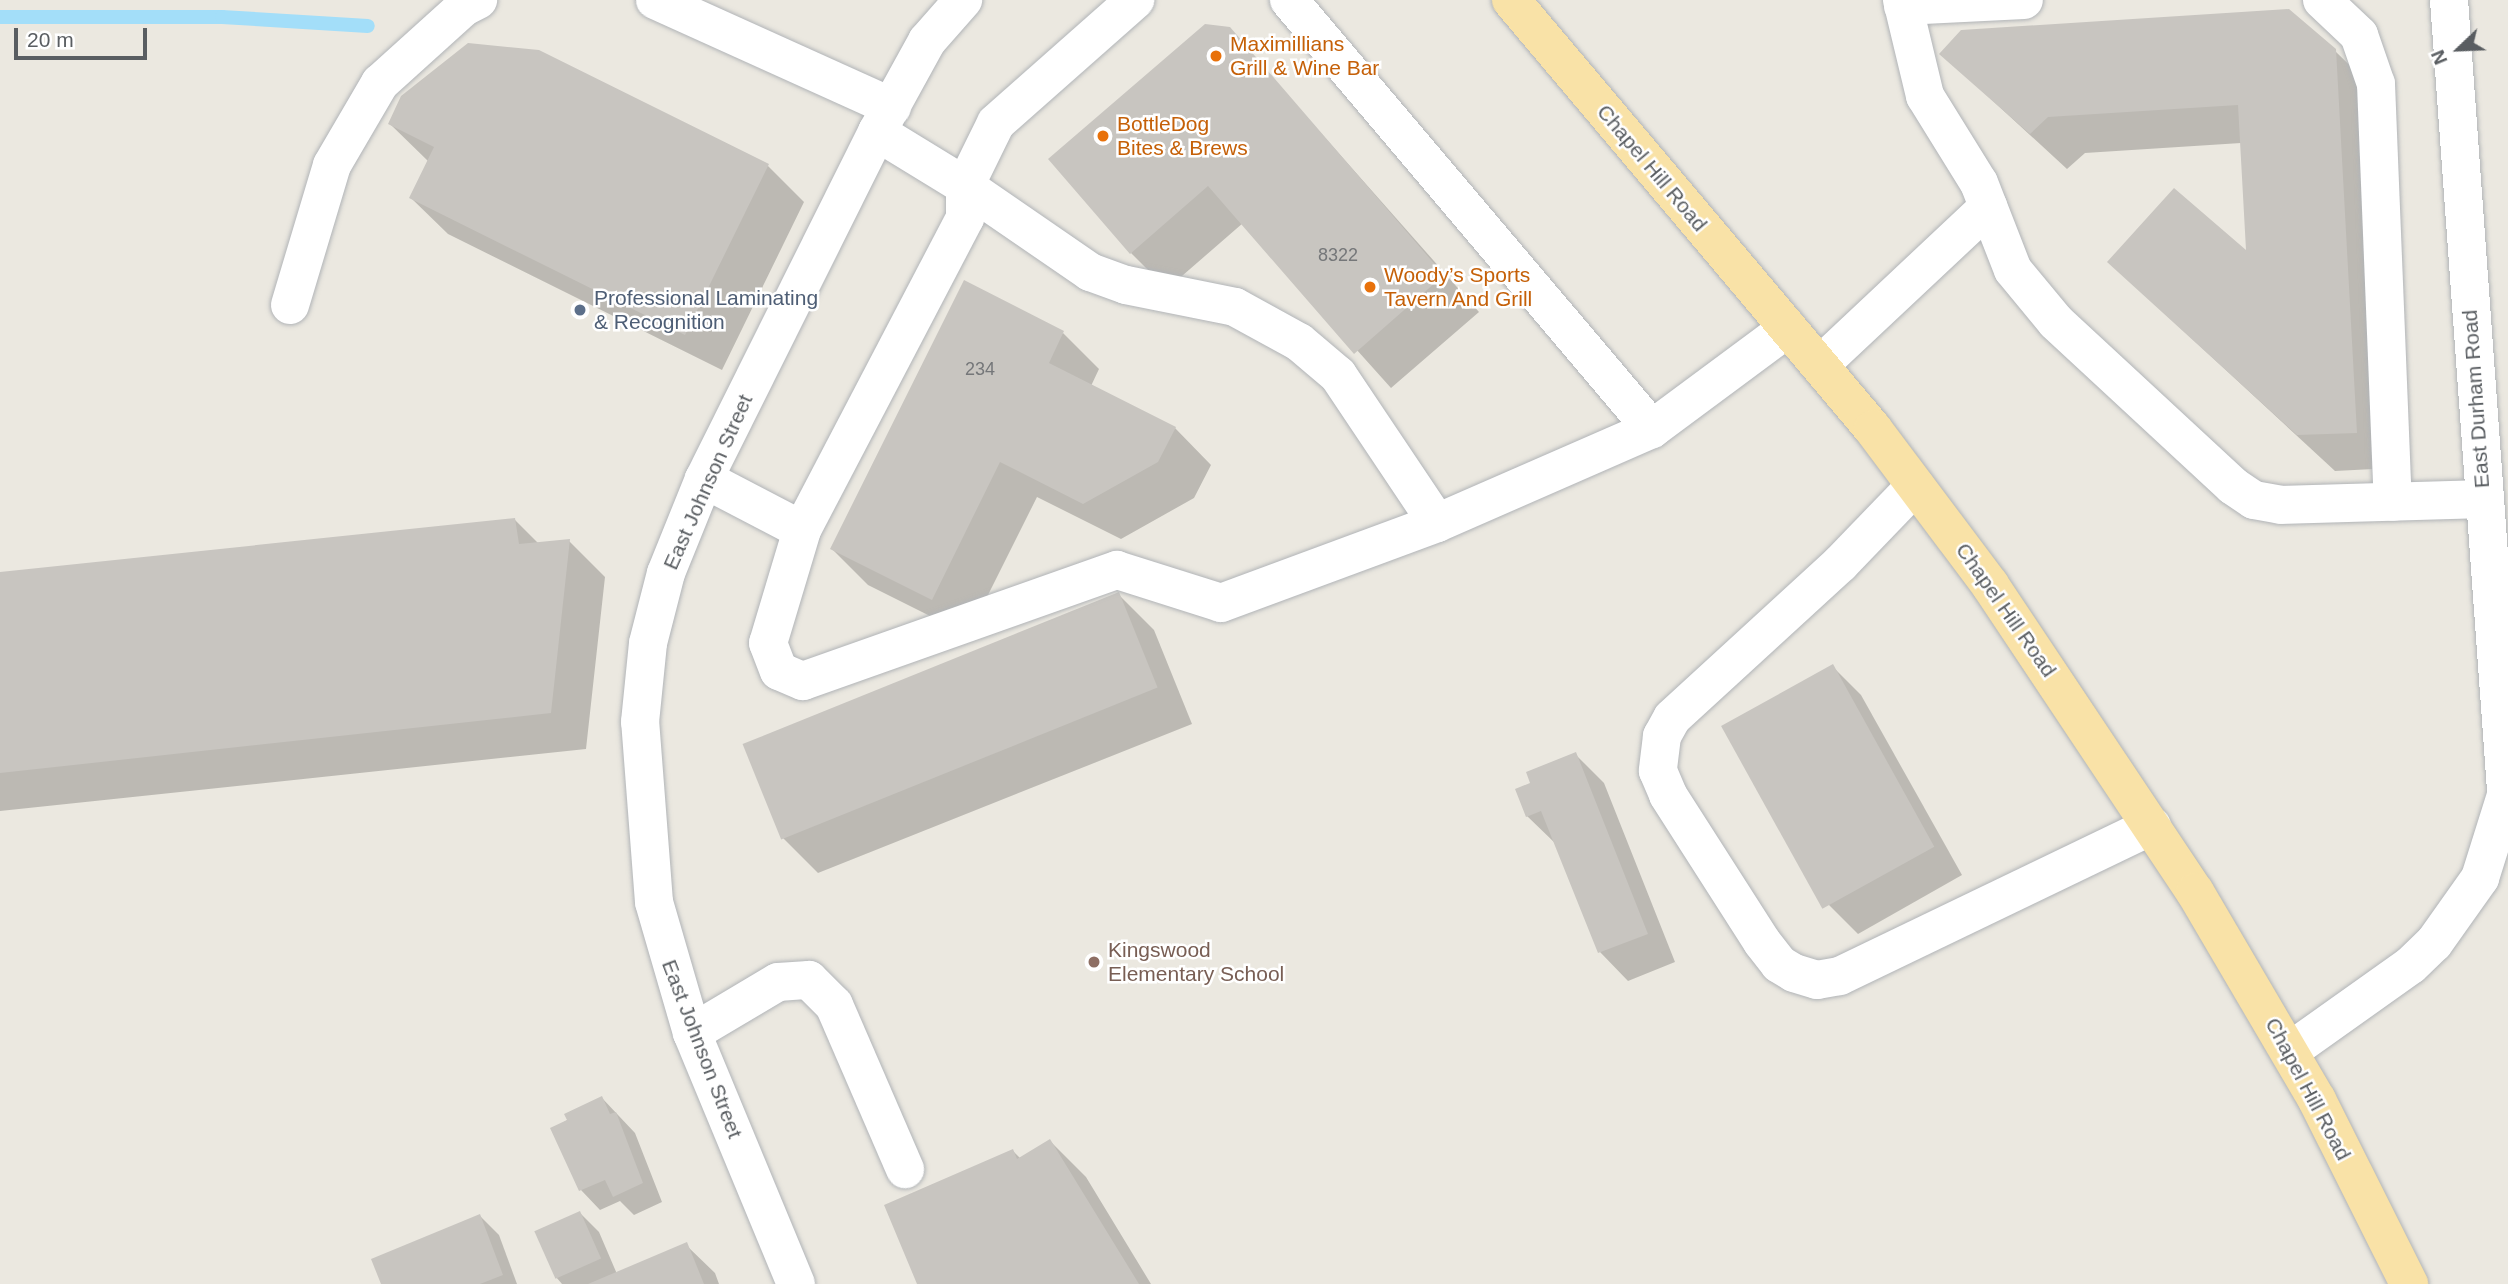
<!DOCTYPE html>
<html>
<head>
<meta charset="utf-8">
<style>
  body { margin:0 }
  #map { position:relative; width:2508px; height:1284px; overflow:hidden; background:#ebe8e0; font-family:Arial,sans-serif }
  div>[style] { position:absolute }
  .shadow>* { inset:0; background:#0003 }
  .stream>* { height:14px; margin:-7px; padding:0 7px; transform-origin:7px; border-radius:7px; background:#a3def9 }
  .building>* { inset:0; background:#c8c5c0; transform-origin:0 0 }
  .roads { filter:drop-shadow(0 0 2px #b1b4b7) drop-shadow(0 0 2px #b1b4b7) }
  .minor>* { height:38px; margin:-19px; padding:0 19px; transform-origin:19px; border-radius:19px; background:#fff }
  .major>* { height:38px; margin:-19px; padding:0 19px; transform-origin:19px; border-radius:19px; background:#f9e2a7 }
  .dots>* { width:19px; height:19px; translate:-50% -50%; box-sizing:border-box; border:4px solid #fff; border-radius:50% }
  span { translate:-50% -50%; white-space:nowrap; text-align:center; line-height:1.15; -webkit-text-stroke:5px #fff; paint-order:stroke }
  .number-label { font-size:18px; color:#757779 }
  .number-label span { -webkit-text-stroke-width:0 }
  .food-label { font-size:21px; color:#c56008 }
  .left { translate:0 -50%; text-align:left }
  .street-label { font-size:21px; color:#595d61 }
  .service-label { font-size:21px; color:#4e5e75 }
  .education-label { font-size:21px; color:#785e54 }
  .north { position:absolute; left:2424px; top:14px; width:70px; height:70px; -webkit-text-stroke:5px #fff; paint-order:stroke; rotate:247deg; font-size:19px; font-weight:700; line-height:28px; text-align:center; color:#595d61 }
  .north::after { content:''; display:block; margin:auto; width:24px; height:32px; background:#595d61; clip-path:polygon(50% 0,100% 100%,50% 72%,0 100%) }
  .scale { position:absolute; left:14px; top:28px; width:133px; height:32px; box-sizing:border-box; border:4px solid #595d61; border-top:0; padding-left:9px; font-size:21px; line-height:24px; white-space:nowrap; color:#595d61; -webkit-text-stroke:5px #fff; paint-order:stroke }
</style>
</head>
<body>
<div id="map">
  <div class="shadow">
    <i style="clip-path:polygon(1229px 29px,1479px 312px,1391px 388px,1243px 223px,1167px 289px,1131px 253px)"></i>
    <i style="clip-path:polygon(2335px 51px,2372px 87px,2393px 468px,2335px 471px,2109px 262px,2248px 254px,2241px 143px,2085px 153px,2067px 169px,1942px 54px)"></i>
    <i style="clip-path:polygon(390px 124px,768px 166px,804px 202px,722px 370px,448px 234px,411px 198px,429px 162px)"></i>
    <i style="clip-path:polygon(1063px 333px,1099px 369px,1091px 386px,1175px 428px,1211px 465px,1194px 498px,1121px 539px,1037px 497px,968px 635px,868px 585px,832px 549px)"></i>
    <i style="clip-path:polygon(515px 520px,539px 544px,569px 541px,605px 577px,586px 749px,0 811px,0 574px)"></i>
    <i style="clip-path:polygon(1118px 594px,1154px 630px,1192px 724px,818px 873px,782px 837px)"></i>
    <i style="clip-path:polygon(1833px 667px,1861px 695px,1962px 875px,1858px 934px,1829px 905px)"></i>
    <i style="clip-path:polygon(1575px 754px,1604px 783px,1675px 962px,1628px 981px,1600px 952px,1557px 845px,1527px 816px,1532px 784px)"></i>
    <i style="clip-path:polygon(602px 1098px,635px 1133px,662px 1202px,634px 1215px,620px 1201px,600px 1210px,581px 1190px,553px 1129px)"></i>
    <i style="clip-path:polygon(1050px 1141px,1086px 1177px,1151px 1284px,919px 1284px,1013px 1151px,1021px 1159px)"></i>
    <i style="clip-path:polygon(580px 1213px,599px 1232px,617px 1274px,686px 1245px,715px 1273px,719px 1284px,562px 1284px,556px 1277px)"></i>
    <i style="clip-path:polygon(480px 1216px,499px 1235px,517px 1284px,383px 1284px)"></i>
  </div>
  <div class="stream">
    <i style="left:0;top:17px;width:222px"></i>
    <i style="left:222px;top:17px;width:146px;rotate:3.5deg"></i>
  </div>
  <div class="building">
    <i style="clip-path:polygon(2289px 9px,2336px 49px,2357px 433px,2297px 435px,2107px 262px,2174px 188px,2246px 250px,2238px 105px,2048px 117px,2030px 134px,1939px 54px,1961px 30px)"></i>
    <i style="clip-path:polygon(1205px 24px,1230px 27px,1444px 275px,1354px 354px,1208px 186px,1130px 254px,1048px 159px)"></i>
    <i style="clip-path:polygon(468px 43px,539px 50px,769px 164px,685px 335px,409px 198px,434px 147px,388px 124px,401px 96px)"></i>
    <i style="clip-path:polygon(964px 280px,1064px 331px,1049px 363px,1176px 427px,1158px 462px,1083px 504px,1000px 462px,932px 600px,830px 549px)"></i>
    <i style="clip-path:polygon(515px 518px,519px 544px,570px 539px,551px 713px,0 773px,0 572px)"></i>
    <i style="left:1119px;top:592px;width:103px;height:406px;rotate:68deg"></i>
    <i style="left:1833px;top:664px;width:209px;height:128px;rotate:61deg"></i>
    <i style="clip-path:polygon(1576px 752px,1648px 934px,1598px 953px,1541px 811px,1526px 817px,1515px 789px,1530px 783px,1526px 772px)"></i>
    <i style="clip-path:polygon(602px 1096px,610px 1114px,616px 1112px,643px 1183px,613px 1197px,605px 1180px,579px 1191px,550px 1128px,567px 1120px,564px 1114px)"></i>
    <i style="clip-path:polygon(1050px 1139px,1139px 1284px,917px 1284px,884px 1205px,1013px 1149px,1017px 1159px)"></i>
    <i style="left:580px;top:1211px;width:52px;height:50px;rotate:66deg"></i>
    <i style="clip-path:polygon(480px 1214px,503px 1275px,480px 1284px,381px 1284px,371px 1259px)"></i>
    <i style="clip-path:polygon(687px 1242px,704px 1284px,588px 1284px)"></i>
  </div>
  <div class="roads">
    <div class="minor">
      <i style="left:655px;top:0;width:260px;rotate:24.3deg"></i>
      <i style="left:1289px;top:0;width:562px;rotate:49.76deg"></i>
      <i style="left:1652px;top:429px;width:169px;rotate:-36.6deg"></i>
      <i style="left:1902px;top:0;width:99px;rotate:76.5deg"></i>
      <i style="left:1925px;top:96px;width:102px;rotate:58.2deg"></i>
      <i style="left:1979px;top:183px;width:93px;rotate:68.7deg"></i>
      <i style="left:2013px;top:270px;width:67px;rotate:50.4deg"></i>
      <i style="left:2056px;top:322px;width:241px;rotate:42.8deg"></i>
      <i style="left:2233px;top:486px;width:25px;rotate:34deg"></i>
      <i style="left:2254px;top:500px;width:27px;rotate:10deg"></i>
      <i style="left:2281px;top:505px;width:202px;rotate:-1.7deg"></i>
      <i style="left:2322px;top:0;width:51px;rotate:43.4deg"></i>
      <i style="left:2359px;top:35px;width:52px;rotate:70.9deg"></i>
      <i style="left:2376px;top:84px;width:418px;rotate:87.7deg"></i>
      <i style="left:2449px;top:0;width:819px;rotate:85.87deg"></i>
      <i style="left:1903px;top:6px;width:121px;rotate:-2.8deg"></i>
      <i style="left:877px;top:132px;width:103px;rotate:31.5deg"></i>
      <i style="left:965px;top:186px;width:70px;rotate:-63.8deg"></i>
      <i style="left:996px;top:123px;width:186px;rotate:-41.5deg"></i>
      <i style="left:965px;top:186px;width:32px;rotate:90deg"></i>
      <i style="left:965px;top:218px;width:352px;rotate:117.6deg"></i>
      <i style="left:802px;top:530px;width:118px;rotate:106.7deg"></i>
      <i style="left:768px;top:643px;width:30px;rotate:69deg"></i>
      <i style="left:779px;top:671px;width:26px;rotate:23deg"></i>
      <i style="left:803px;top:681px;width:333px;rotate:-19.5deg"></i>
      <i style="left:1117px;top:570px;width:109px;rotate:17.6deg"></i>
      <i style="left:1221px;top:603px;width:230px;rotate:-20.3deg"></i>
      <i style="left:965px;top:186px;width:152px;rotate:34.5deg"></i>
      <i style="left:1090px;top:272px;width:38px;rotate:20deg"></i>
      <i style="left:1126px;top:285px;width:111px;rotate:11.4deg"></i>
      <i style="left:1235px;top:307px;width:73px;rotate:28.7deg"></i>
      <i style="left:1299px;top:342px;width:51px;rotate:40.2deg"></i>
      <i style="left:1338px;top:375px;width:178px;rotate:56.2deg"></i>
      <i style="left:1437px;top:523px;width:235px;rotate:-23.6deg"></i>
      <i style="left:290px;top:305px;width:146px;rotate:-73.3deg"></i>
      <i style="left:332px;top:165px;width:95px;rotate:-59.7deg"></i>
      <i style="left:380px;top:83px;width:113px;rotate:-42.1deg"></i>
      <i style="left:464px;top:7px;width:16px;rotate:-27deg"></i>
      <i style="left:1820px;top:365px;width:231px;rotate:-43.2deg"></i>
      <i style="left:704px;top:479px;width:110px;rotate:27.5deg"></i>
      <i style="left:1915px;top:486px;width:107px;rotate:133.9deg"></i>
      <i style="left:1841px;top:563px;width:229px;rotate:137.5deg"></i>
      <i style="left:1672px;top:718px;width:21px;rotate:119deg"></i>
      <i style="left:1662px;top:736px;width:35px;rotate:97deg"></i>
      <i style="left:1658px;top:771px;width:26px;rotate:67deg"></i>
      <i style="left:1668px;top:795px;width:174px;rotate:57.4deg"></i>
      <i style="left:1762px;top:942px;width:28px;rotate:52deg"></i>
      <i style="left:1779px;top:964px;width:17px;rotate:31deg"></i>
      <i style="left:1794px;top:973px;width:24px;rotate:17deg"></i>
      <i style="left:1817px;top:980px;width:23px;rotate:-10deg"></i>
      <i style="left:1840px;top:976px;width:346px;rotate:-25.7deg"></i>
      <i style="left:692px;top:1033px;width:100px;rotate:-30.7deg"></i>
      <i style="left:778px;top:982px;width:31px;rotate:-4deg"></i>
      <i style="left:809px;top:980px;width:35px;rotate:45deg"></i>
      <i style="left:834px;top:1005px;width:179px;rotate:66.6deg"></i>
      <i style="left:2290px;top:1051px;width:148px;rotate:-35.4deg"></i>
      <i style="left:2411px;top:965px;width:32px;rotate:-44deg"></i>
      <i style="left:2434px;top:943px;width:80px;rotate:-54.7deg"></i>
      <i style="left:2480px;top:878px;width:84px;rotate:-72.6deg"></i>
      <i style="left:796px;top:1284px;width:272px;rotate:-112.5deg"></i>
      <i style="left:692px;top:1033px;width:136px;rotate:-106.2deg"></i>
      <i style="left:654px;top:902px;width:181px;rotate:-94.4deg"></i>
      <i style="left:640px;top:722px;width:79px;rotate:-84.2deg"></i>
      <i style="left:648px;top:643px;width:72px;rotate:-75.6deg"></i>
      <i style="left:666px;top:573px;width:101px;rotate:-68deg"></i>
      <i style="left:704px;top:479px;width:388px;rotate:-63.5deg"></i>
      <i style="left:877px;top:132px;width:104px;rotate:-61.2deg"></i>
      <i style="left:927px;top:41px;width:55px;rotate:-48.7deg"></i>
    </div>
    <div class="major">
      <i style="left:1511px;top:0;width:561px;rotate:49.84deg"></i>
      <i style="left:1873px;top:429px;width:195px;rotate:53.1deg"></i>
      <i style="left:1990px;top:585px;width:369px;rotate:56.3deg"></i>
      <i style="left:2195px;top:892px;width:241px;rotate:59.6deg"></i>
      <i style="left:2317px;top:1100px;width:206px;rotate:63.4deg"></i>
    </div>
  </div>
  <div class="dots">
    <i style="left:1216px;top:56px;background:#e8710a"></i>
    <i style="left:1103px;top:136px;background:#e8710a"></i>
    <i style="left:1370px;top:287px;background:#e8710a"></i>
    <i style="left:580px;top:310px;background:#5c6f8a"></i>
    <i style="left:1094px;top:962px;background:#8d6e63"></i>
  </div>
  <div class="number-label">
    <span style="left:1338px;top:255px">8322</span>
    <span style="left:980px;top:369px">234</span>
  </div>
  <div class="food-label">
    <span class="left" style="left:1230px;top:56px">Maximillians<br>Grill &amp; Wine Bar</span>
    <span class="left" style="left:1117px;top:136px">BottleDog<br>Bites &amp; Brews</span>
    <span class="left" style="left:1384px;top:287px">Woody’s Sports<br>Tavern And Grill</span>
  </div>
  <div class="street-label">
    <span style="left:1652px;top:168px;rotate:50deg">Chapel Hill Road</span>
    <span style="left:2476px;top:399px;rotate:-94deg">East Durham Road</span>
    <span style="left:708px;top:482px;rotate:-66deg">East Johnson Street</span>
    <span style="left:2006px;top:610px;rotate:55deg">Chapel Hill Road</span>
    <span style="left:702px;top:1049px;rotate:69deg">East Johnson Street</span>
    <span style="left:2308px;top:1089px;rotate:62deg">Chapel Hill Road</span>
  </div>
  <div class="service-label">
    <span class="left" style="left:594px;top:310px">Professional Laminating<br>&amp; Recognition</span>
  </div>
  <div class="education-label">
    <span class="left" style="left:1108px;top:962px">Kingswood<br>Elementary School</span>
  </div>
  <div class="north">N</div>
  <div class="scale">20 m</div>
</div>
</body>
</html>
